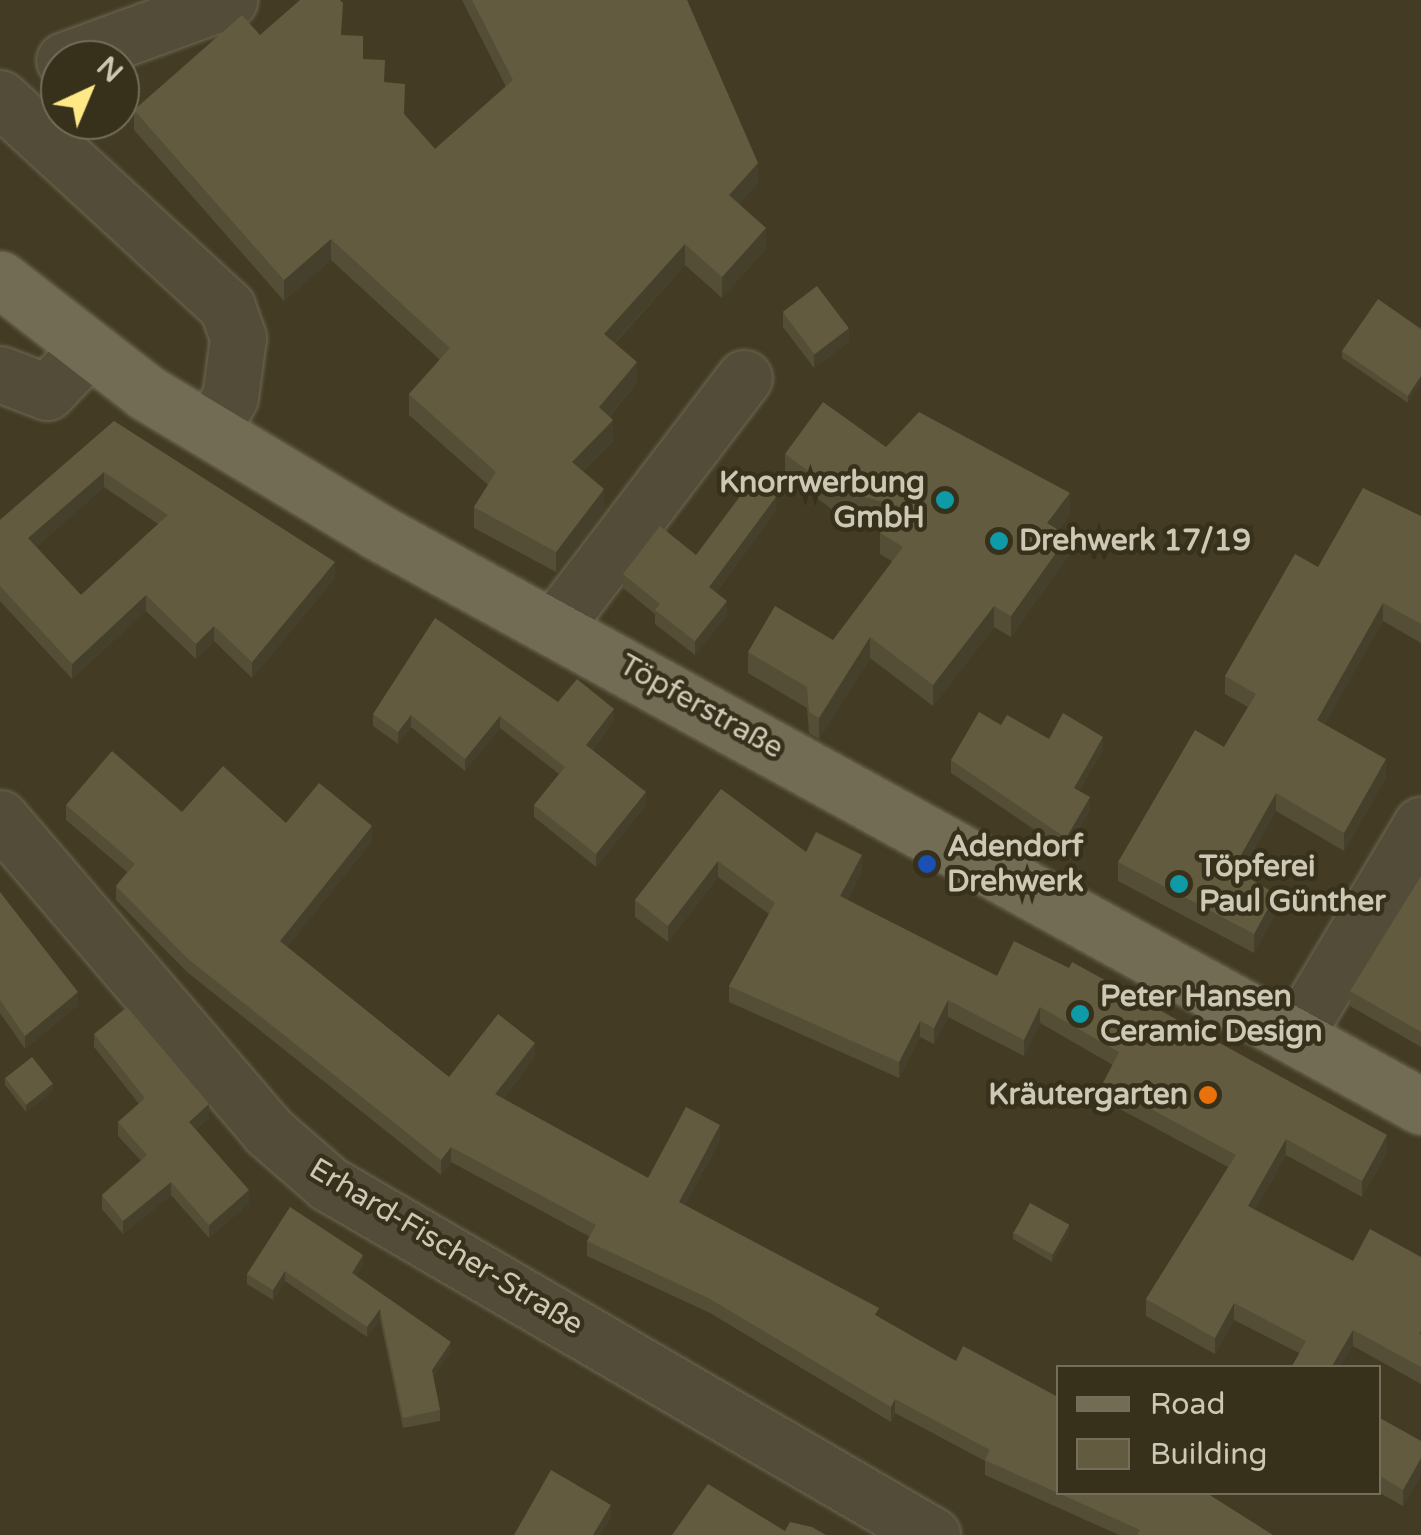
<!DOCTYPE html>
<html>
<head>
<meta charset="utf-8">
<style>
  body { margin:0 }
  #map { position:relative; width:1421px; height:1535px; overflow:hidden; background:#433b23; font-family:"Varela Round",sans-serif }
  div>[style] { position:absolute }
  .roads { filter:drop-shadow(0 0 2px #6f6a55) drop-shadow(0 0 2px #6f6a55) }
  .minor>* { height:55px; margin:-27.5px; padding:0 27.5px; transform-origin:27.5px; border-radius:27.5px; background:#524c38 }
  .major>* { height:55px; margin:-27.5px; padding:0 27.5px; transform-origin:27.5px; border-radius:27.5px; background:#726c55 }
  .wall>* { inset:0; background:#544e36 }
  .shaded-wall>* { inset:0; background:#45402c }
  .building>* { inset:0; background:#625b3f; transform-origin:0 0 }
  .dots>* { width:28px; height:28px; translate:-50% -50%; box-sizing:border-box; border:5px solid #37311c; border-radius:50% }
  span { translate:-50% -50%; white-space:nowrap; text-align:center; line-height:1.15; -webkit-text-stroke:9px #37311c; paint-order:stroke }
  .poi-label { font-size:30px; color:#ccc8b4; font-weight:700 }
  .right { translate:-100% -50%; text-align:right }
  .left { translate:0 -50%; text-align:left }
  .street-label { font-size:30px; color:#ccc8b4 }
  .legend { position:absolute; left:1056px; top:1365px; width:325px; height:130px; box-sizing:border-box; background:#37311c; border:2px solid #736d59; margin:0; padding:12px 18px; list-style:none; font-size:30px; color:#ccc8b4 }
  .legend li { display:flex; align-items:center; gap:20px; height:50px }
  .legend b { width:50px; border:2px solid #736d59 }
  .north { position:absolute; left:40px; top:40px; width:100px; height:100px; box-sizing:border-box; background:#37311c; border:2px solid #736d59; border-radius:50%; rotate:44deg; font-size:28px; font-weight:700; line-height:40px; text-align:center; color:#ccc8b4 }
  .north::after { content:''; display:block; margin:auto; width:35px; height:45px; background:#ffe886; clip-path:polygon(50% 0,100% 100%,50% 72%,0 100%) }
</style>
</head>
<body>
<div id="map">
  <div class="roads">
    <div class="minor">
      <i style="left:64px;top:60px;width:176px;rotate:-20deg"></i>
      <i style="left:0;top:98px;width:309px;rotate:42.6deg"></i>
      <i style="left:227px;top:307px;width:33px;rotate:70deg"></i>
      <i style="left:238px;top:338px;width:60px;rotate:97.7deg"></i>
      <i style="left:230px;top:397px;width:39px;rotate:120deg"></i>
      <i style="left:0;top:374px;width:50px;rotate:21deg"></i>
      <i style="left:47px;top:392px;width:58px;rotate:-46.4deg"></i>
      <i style="left:555px;top:626px;width:312px;rotate:-52.7deg"></i>
      <i style="left:0;top:818px;width:412px;rotate:49.4deg"></i>
      <i style="left:268px;top:1131px;width:81px;rotate:41deg"></i>
      <i style="left:329px;top:1184px;width:698px;rotate:30.2deg"></i>
      <i style="left:1295px;top:1036px;width:246px;rotate:-59.2deg"></i>
    </div>
    <div class="major">
      <i style="left:0;top:279px;width:186px;rotate:37.8deg"></i>
      <i style="left:147px;top:393px;width:270px;rotate:31deg"></i>
      <i style="left:378px;top:532px;width:1191px;rotate:28.83deg"></i>
    </div>
  </div>
  <div class="wall">
    <i style="clip-path:polygon(462px 0,687px 0,758px 183px,739px 204px,766px 249px,722px 298px,685px 265px,615px 343px,637px 383px,609px 417px,613px 441px,583px 471px,604px 510px,556px 572px,474px 528px,474px 507px,488px 485px,409px 415px,409px 394px,440px 360px,331px 260px,284px 301px,134px 130px,134px 110px,260px 35px,342px 35px,385px 82px,405px 115px,435px 149px,506px 87px)"></i>
    <i style="clip-path:polygon(783px 313px,849px 342px,814px 368px,783px 327px)"></i>
    <i style="clip-path:polygon(1421px 329px,1408px 403px,1342px 358px,1342px 351px)"></i>
    <i style="clip-path:polygon(evenodd,114px 421px,335px 578px,252px 678px,214px 641px,196px 659px,146px 611px,72px 679px,0 601px,0 520px,114px 421px,104px 487px,158px 524px,81px 595px,36px 547px,104px 487px)"></i>
    <i style="clip-path:polygon(886px 447px,1070px 514px,1058px 530px,1068px 556px,1011px 637px,994px 627px,933px 706px,870px 658px,819px 739px,809px 733px,807px 708px,748px 673px,748px 652px,833px 640px,893px 562px,880px 554px,880px 533px,887px 523px,833px 510px,785px 475px,785px 454px)"></i>
    <i style="clip-path:polygon(776px 511px,716px 592px,727px 615px,695px 655px,655px 624px,655px 614px,623px 588px,623px 574px,696px 555px)"></i>
    <i style="clip-path:polygon(1421px 516px,1421px 643px,1383px 621px,1324px 725px,1386px 778px,1344px 851px,1276px 811px,1240px 873px,1276px 912px,1254px 953px,1118px 881px,1118px 862px,1224px 747px,1248px 707px,1225px 694px,1225px 676px,1318px 567px)"></i>
    <i style="clip-path:polygon(558px 702px,614px 721px,592px 750px,646px 805px,596px 867px,534px 817px,534px 805px,559px 774px,500px 728px,465px 771px,411px 727px,398px 744px,373px 726px,373px 714px)"></i>
    <i style="clip-path:polygon(1001px 725px,1049px 739px,1103px 749px,1079px 791px,1090px 810px,1066px 851px,951px 773px,951px 760px)"></i>
    <i style="clip-path:polygon(721px 789px,806px 852px,862px 871px,847px 900px,997px 976px,1387px 1152px,1362px 1197px,1286px 1155px,1255px 1210px,1353px 1261px,1421px 1257px,1421px 1384px,1353px 1346px,1299px 1353px,1234px 1320px,1215px 1354px,1146px 1316px,1146px 1299px,1228px 1167px,1103px 1100px,1103px 1083px,1113px 1065px,1040px 1023px,1024px 1056px,948px 1017px,934px 1044px,920px 1037px,899px 1078px,729px 1002px,729px 986px,769px 914px,718px 877px,668px 942px,635px 917px,635px 900px)"></i>
    <i style="clip-path:polygon(66px 805px,182px 812px,286px 823px,372px 841px,287px 947px,449px 1077px,535px 1057px,503px 1099px,648px 1178px,720px 1140px,685px 1205px,879px 1317px,1058px 1492px,1273px 1535px,1119px 1535px,985px 1475px,985px 1461px,895px 1413px,891px 1422px,710px 1313px,587px 1256px,587px 1241px,590px 1237px,451px 1162px,441px 1175px,187px 972px,116px 900px,116px 886px,127px 872px,66px 820px)"></i>
    <i style="clip-path:polygon(1421px 876px,1421px 1047px,1350px 1006px,1350px 991px)"></i>
    <i style="clip-path:polygon(0 892px,78px 1005px,25px 1049px,0 1013px)"></i>
    <i style="clip-path:polygon(94px 1034px,209px 1118px,196px 1129px,249px 1203px,209px 1238px,171px 1195px,123px 1234px,102px 1209px,102px 1195px,141px 1161px,118px 1136px,118px 1122px,139px 1104px,94px 1047px)"></i>
    <i style="clip-path:polygon(5px 1078px,53px 1091px,26px 1112px,5px 1085px)"></i>
    <i style="clip-path:polygon(1013px 1232px,1069px 1232px,1052px 1262px,1013px 1239px)"></i>
    <i style="clip-path:polygon(363px 1265px,356px 1276px,451px 1352px,433px 1377px,440px 1410px,440px 1421px,403px 1428px,380px 1319px,367px 1337px,285px 1281px,273px 1300px,247px 1284px,247px 1274px)"></i>
    <i style="clip-path:polygon(1378px 1417px,1421px 1441px,1421px 1475px,1403px 1506px,1378px 1492px)"></i>
  </div>
  <div class="shaded-wall">
    <i style="clip-path:polygon(758px 163px,758px 183px,729px 216px,729px 195px)"></i>
    <i style="clip-path:polygon(766px 228px,766px 249px,722px 298px,722px 277px)"></i>
    <i style="clip-path:polygon(331px 239px,331px 260px,284px 301px,284px 280px)"></i>
    <i style="clip-path:polygon(685px 244px,685px 265px,604px 354px,604px 334px)"></i>
    <i style="clip-path:polygon(849px 328px,849px 342px,814px 368px,814px 354px)"></i>
    <i style="clip-path:polygon(637px 362px,637px 383px,599px 428px,599px 407px)"></i>
    <i style="clip-path:polygon(1421px 376px,1421px 383px,1408px 403px,1408px 396px)"></i>
    <i style="clip-path:polygon(613px 420px,613px 441px,572px 482px,572px 462px)"></i>
    <i style="clip-path:polygon(104px 472px,104px 487px,28px 554px,28px 538px)"></i>
    <i style="clip-path:polygon(604px 489px,604px 510px,556px 572px,556px 552px)"></i>
    <i style="clip-path:polygon(1070px 493px,1070px 514px,1047px 544px,1047px 523px)"></i>
    <i style="clip-path:polygon(776px 497px,776px 511px,709px 601px,709px 587px)"></i>
    <i style="clip-path:polygon(1068px 536px,1068px 556px,1011px 637px,1011px 616px)"></i>
    <i style="clip-path:polygon(335px 562px,335px 578px,252px 678px,252px 662px)"></i>
    <i style="clip-path:polygon(146px 595px,146px 611px,72px 679px,72px 664px)"></i>
    <i style="clip-path:polygon(727px 601px,727px 615px,695px 655px,695px 641px)"></i>
    <i style="clip-path:polygon(1383px 603px,1383px 621px,1317px 739px,1317px 720px)"></i>
    <i style="clip-path:polygon(994px 606px,994px 627px,933px 706px,933px 685px)"></i>
    <i style="clip-path:polygon(214px 626px,214px 641px,196px 659px,196px 644px)"></i>
    <i style="clip-path:polygon(870px 637px,870px 658px,819px 739px,819px 718px)"></i>
    <i style="clip-path:polygon(614px 709px,614px 721px,586px 757px,586px 745px)"></i>
    <i style="clip-path:polygon(411px 715px,411px 727px,398px 744px,398px 732px)"></i>
    <i style="clip-path:polygon(500px 716px,500px 728px,465px 771px,465px 759px)"></i>
    <i style="clip-path:polygon(1103px 737px,1103px 749px,1074px 800px,1074px 788px)"></i>
    <i style="clip-path:polygon(1386px 759px,1386px 778px,1344px 851px,1344px 833px)"></i>
    <i style="clip-path:polygon(646px 792px,646px 805px,596px 867px,596px 854px)"></i>
    <i style="clip-path:polygon(1276px 793px,1276px 811px,1233px 887px,1233px 869px)"></i>
    <i style="clip-path:polygon(1090px 797px,1090px 810px,1066px 851px,1066px 838px)"></i>
    <i style="clip-path:polygon(372px 826px,372px 841px,280px 956px,280px 941px)"></i>
    <i style="clip-path:polygon(862px 855px,862px 871px,840px 913px,840px 896px)"></i>
    <i style="clip-path:polygon(718px 861px,718px 877px,668px 942px,668px 926px)"></i>
    <i style="clip-path:polygon(1276px 894px,1276px 912px,1254px 953px,1254px 934px)"></i>
    <i style="clip-path:polygon(78px 992px,78px 1005px,25px 1049px,25px 1036px)"></i>
    <i style="clip-path:polygon(948px 1000px,948px 1017px,934px 1044px,934px 1028px)"></i>
    <i style="clip-path:polygon(1040px 1007px,1040px 1023px,1024px 1056px,1024px 1040px)"></i>
    <i style="clip-path:polygon(920px 1021px,920px 1037px,899px 1078px,899px 1062px)"></i>
    <i style="clip-path:polygon(535px 1043px,535px 1057px,495px 1109px,495px 1094px)"></i>
    <i style="clip-path:polygon(53px 1084px,53px 1091px,26px 1112px,26px 1105px)"></i>
    <i style="clip-path:polygon(209px 1104px,209px 1118px,189px 1135px,189px 1122px)"></i>
    <i style="clip-path:polygon(720px 1125px,720px 1140px,679px 1217px,679px 1202px)"></i>
    <i style="clip-path:polygon(1387px 1135px,1387px 1152px,1362px 1197px,1362px 1181px)"></i>
    <i style="clip-path:polygon(1286px 1139px,1286px 1155px,1248px 1223px,1248px 1206px)"></i>
    <i style="clip-path:polygon(451px 1147px,451px 1162px,441px 1175px,441px 1160px)"></i>
    <i style="clip-path:polygon(171px 1182px,171px 1195px,123px 1234px,123px 1221px)"></i>
    <i style="clip-path:polygon(249px 1190px,249px 1203px,209px 1238px,209px 1225px)"></i>
    <i style="clip-path:polygon(1069px 1225px,1069px 1232px,1052px 1262px,1052px 1254px)"></i>
    <i style="clip-path:polygon(363px 1255px,363px 1265px,352px 1283px,352px 1273px)"></i>
    <i style="clip-path:polygon(285px 1271px,285px 1281px,273px 1300px,273px 1290px)"></i>
    <i style="clip-path:polygon(1234px 1303px,1234px 1320px,1215px 1354px,1215px 1338px)"></i>
    <i style="clip-path:polygon(380px 1309px,380px 1319px,367px 1337px,367px 1327px)"></i>
    <i style="clip-path:polygon(1353px 1330px,1353px 1346px,1340px 1368px,1331px 1368px)"></i>
    <i style="clip-path:polygon(451px 1342px,451px 1352px,432px 1380px,432px 1370px)"></i>
    <i style="clip-path:polygon(895px 1399px,895px 1413px,891px 1422px,891px 1407px)"></i>
    <i style="clip-path:polygon(1421px 1458px,1421px 1475px,1403px 1506px,1403px 1490px)"></i>
    <i style="clip-path:polygon(611px 1505px,611px 1518px,601px 1535px,593px 1535px)"></i>
  </div>
  <div class="building">
    <i style="clip-path:polygon(300px 0,340px 0,343px 3px,341px 35px,363px 36px,363px 59px,385px 60px,384px 82px,405px 84px,404px 114px,435px 149px,513px 80px,472px 0,687px 0,758px 163px,729px 195px,766px 228px,722px 277px,685px 244px,604px 334px,637px 362px,599px 407px,613px 420px,572px 462px,604px 489px,556px 552px,474px 507px,496px 472px,409px 394px,450px 348px,331px 239px,284px 280px,134px 110px,242px 15px,260px 35px)"></i>
    <i style="left:817px;top:286px;width:53px;height:43px;rotate:53deg"></i>
    <i style="clip-path:polygon(1378px 299px,1421px 329px,1421px 376px,1408px 396px,1342px 351px)"></i>
    <i style="clip-path:polygon(823px 402px,886px 447px,919px 412px,1070px 493px,1047px 523px,1068px 536px,1011px 616px,994px 606px,933px 685px,870px 637px,819px 718px,809px 712px,807px 687px,748px 652px,775px 606px,833px 640px,903px 547px,880px 533px,899px 506px,833px 489px,785px 454px)"></i>
    <i style="clip-path:polygon(evenodd,114px 421px,335px 562px,252px 662px,214px 626px,196px 644px,146px 595px,72px 664px,0 586px,0 520px,114px 421px,104px 472px,168px 515px,81px 595px,28px 538px,104px 472px)"></i>
    <i style="clip-path:polygon(753px 479px,776px 497px,709px 587px,727px 601px,695px 641px,655px 610px,660px 604px,623px 574px,660px 526px,696px 555px)"></i>
    <i style="clip-path:polygon(1363px 488px,1421px 516px,1421px 624px,1383px 603px,1317px 720px,1386px 759px,1344px 833px,1276px 793px,1233px 869px,1276px 894px,1254px 934px,1118px 862px,1195px 730px,1224px 747px,1256px 694px,1225px 676px,1295px 554px,1318px 567px)"></i>
    <i style="clip-path:polygon(435px 618px,558px 702px,577px 679px,614px 709px,586px 745px,646px 792px,596px 854px,534px 805px,565px 767px,500px 716px,465px 759px,411px 715px,398px 732px,373px 714px)"></i>
    <i style="clip-path:polygon(979px 712px,1001px 725px,1007px 715px,1049px 739px,1063px 713px,1103px 737px,1074px 788px,1090px 797px,1066px 838px,951px 760px)"></i>
    <i style="clip-path:polygon(112px 751px,182px 812px,223px 766px,286px 823px,319px 783px,372px 826px,280px 941px,449px 1077px,498px 1014px,535px 1043px,495px 1094px,648px 1178px,686px 1107px,720px 1125px,679px 1202px,879px 1308px,875px 1315px,956px 1361px,963px 1346px,1058px 1397px,1058px 1492px,1205px 1492px,1273px 1535px,1137px 1535px,1140px 1530px,985px 1460px,990px 1450px,895px 1399px,891px 1407px,710px 1299px,587px 1241px,596px 1225px,451px 1147px,441px 1160px,187px 958px,116px 886px,135px 864px,66px 805px)"></i>
    <i style="clip-path:polygon(721px 789px,806px 852px,816px 832px,862px 855px,840px 896px,997px 976px,1014px 941px,1069px 968px,1072px 962px,1387px 1135px,1362px 1181px,1286px 1139px,1248px 1206px,1353px 1261px,1370px 1229px,1421px 1257px,1421px 1330px,1419px 1334px,1421px 1335px,1421px 1367px,1353px 1330px,1331px 1368px,1291px 1368px,1306px 1341px,1234px 1303px,1215px 1338px,1146px 1299px,1236px 1155px,1103px 1083px,1119px 1052px,1040px 1007px,1024px 1040px,948px 1000px,934px 1028px,920px 1021px,899px 1062px,729px 986px,775px 903px,718px 861px,668px 926px,635px 900px)"></i>
    <i style="clip-path:polygon(1421px 876px,1421px 1032px,1350px 991px)"></i>
    <i style="clip-path:polygon(0 892px,78px 992px,25px 1036px,0 1000px)"></i>
    <i style="clip-path:polygon(127px 1007px,209px 1104px,189px 1122px,249px 1190px,209px 1225px,171px 1182px,123px 1221px,102px 1195px,147px 1155px,118px 1122px,145px 1098px,94px 1034px)"></i>
    <i style="left:32px;top:1057px;width:34px;height:34px;rotate:52deg"></i>
    <i style="left:1030px;top:1203px;width:45px;height:34px;rotate:29deg"></i>
    <i style="clip-path:polygon(290px 1207px,363px 1255px,352px 1273px,451px 1342px,432px 1370px,440px 1410px,403px 1418px,380px 1309px,367px 1327px,285px 1271px,273px 1290px,247px 1274px)"></i>
    <i style="clip-path:polygon(1378px 1417px,1421px 1441px,1421px 1458px,1403px 1490px,1378px 1475px)"></i>
    <i style="clip-path:polygon(551px 1470px,611px 1505px,593px 1535px,514px 1535px)"></i>
    <i style="clip-path:polygon(708px 1484px,785px 1531px,790px 1522px,812px 1527px,826px 1535px,672px 1535px)"></i>
  </div>
  <div class="dots">
    <i style="left:945px;top:500px;background:#0f9aa8"></i>
    <i style="left:999px;top:541px;background:#0f9aa8"></i>
    <i style="left:927px;top:864px;background:#1a4fb4"></i>
    <i style="left:1179px;top:884px;background:#0f9aa8"></i>
    <i style="left:1080px;top:1014px;background:#0f9aa8"></i>
    <i style="left:1208px;top:1095px;background:#e8710a"></i>
  </div>
  <div class="poi-label">
    <span class="right" style="left:925px;top:500px">Knorrwerbung<br>GmbH</span>
    <span class="left" style="left:1019px;top:541px">Drehwerk 17/19</span>
    <span class="left" style="left:947px;top:864px">Adendorf<br>Drehwerk</span>
    <span class="left" style="left:1199px;top:884px">Töpferei<br>Paul Günther</span>
    <span class="left" style="left:1100px;top:1014px">Peter Hansen<br>Ceramic Design</span>
    <span class="right" style="left:1188px;top:1095px">Kräutergarten</span>
  </div>
  <div class="street-label">
    <span style="left:701px;top:707px;rotate:29deg">Töpferstraße</span>
    <span style="left:446px;top:1247px;rotate:31deg">Erhard-Fischer-Straße</span>
  </div>
  <ul class="legend">
  <li><b style="height:12px;background:#726c55"></b>Road</li>
  <li><b style="height:28px;background:#625b3f"></b>Building</li>
  </ul>
  <div class="north">N</div>
</div>
</body>
</html>
